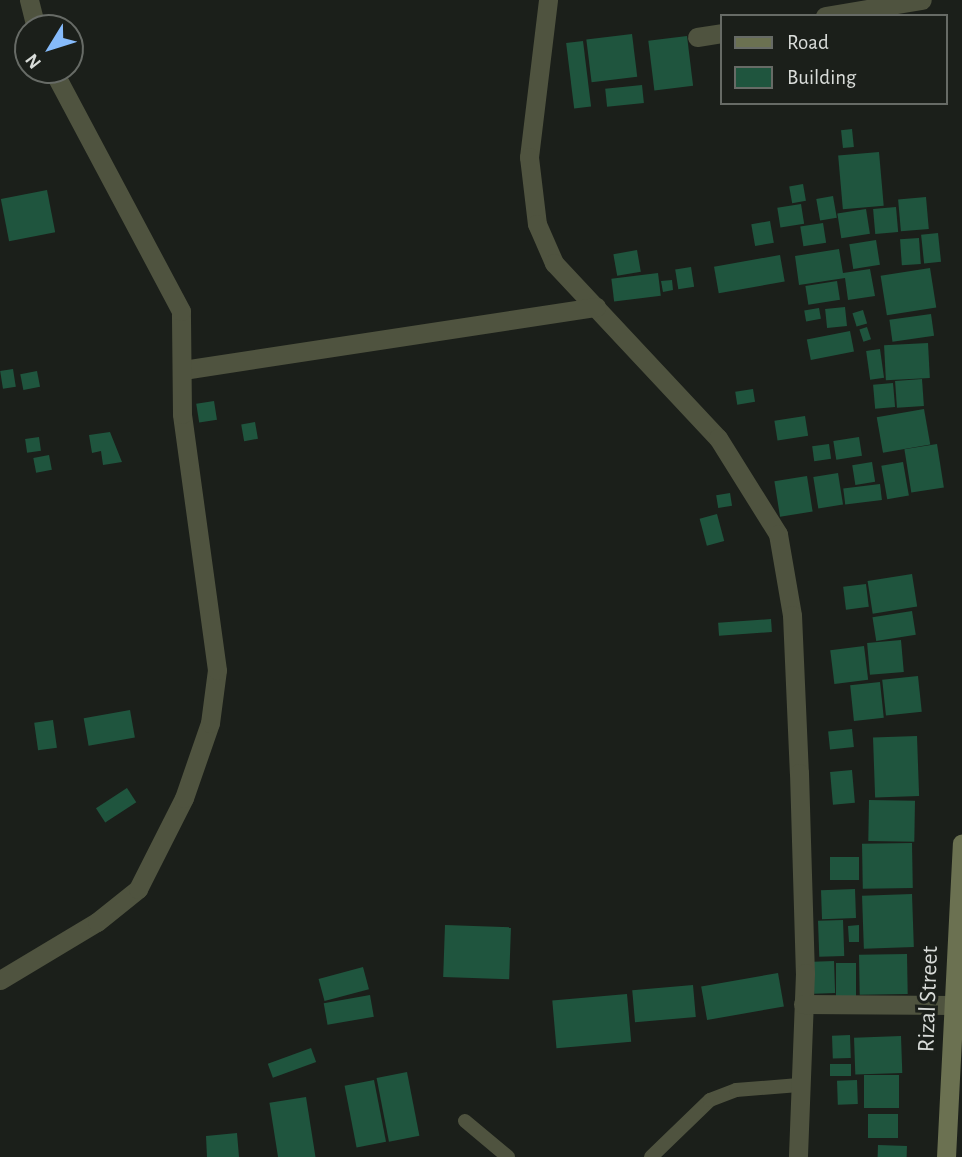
<!DOCTYPE html>
<html>
<head>
<meta charset="utf-8">
<style>
  body { margin:0 }
  #map { position:relative; width:962px; height:1157px; overflow:hidden; background:#1b1f1a; font-family:"Alegreya Sans",sans-serif }
  div>[style] { position:absolute }
  .building>* { inset:0; background:#1f553e; transform-origin:0 0 }
  .service>* { height:14px; margin:-7px; padding:0 7px; transform-origin:7px; border-radius:7px; background:#4f533f }
  .minor>* { height:19px; margin:-9.5px; padding:0 9.5px; transform-origin:9.5px; border-radius:9.5px; background:#4f533f }
  .secondary>* { height:19px; margin:-9.5px; padding:0 9.5px; transform-origin:9.5px; border-radius:9.5px; background:#6b7151 }
  span { translate:-50% -50%; white-space:nowrap; text-align:center; line-height:1.15; -webkit-text-stroke:6px #1b1f1a; paint-order:stroke }
  .street-label { font-size:24px; color:#d9dcd9 }
  .legend { position:absolute; left:720px; top:14px; width:228px; height:91px; box-sizing:border-box; background:#1b1f1a; border:2px solid #676b66; margin:0; padding:9px 12px; list-style:none; font-size:21px; color:#d9dcd9 }
  .legend li { display:flex; align-items:center; gap:14px; height:35px }
  .legend b { width:35px; border:2px solid #676b66 }
  .north { position:absolute; left:14px; top:14px; width:70px; height:70px; box-sizing:border-box; background:#1b1f1a; border:2px solid #676b66; border-radius:50%; rotate:232deg; font-size:19px; font-weight:700; line-height:28px; text-align:center; color:#d9dcd9 }
  .north::after { content:''; display:block; margin:auto; width:24px; height:32px; background:#86bbfb; clip-path:polygon(50% 0,100% 100%,50% 72%,0 100%) }
</style>
</head>
<body>
<div id="map">
  <div class="building">
    <i style="left:632px;top:34px;width:43px;height:46px;rotate:83deg"></i>
    <i style="left:687px;top:36px;width:50px;height:39px;rotate:83deg"></i>
    <i style="left:583px;top:41px;width:66px;height:17px;rotate:83deg"></i>
    <i style="left:642px;top:85px;width:18px;height:37px;rotate:84deg"></i>
    <i style="left:852px;top:129px;width:18px;height:11px;rotate:84deg"></i>
    <i style="left:879px;top:152px;width:54px;height:41px;rotate:85deg"></i>
    <i style="left:803px;top:184px;width:17px;height:14px;rotate:80deg"></i>
    <i style="left:47px;top:190px;width:43px;height:47px;rotate:79deg"></i>
    <i style="left:833px;top:196px;width:22px;height:17px;rotate:80deg"></i>
    <i style="left:926px;top:197px;width:32px;height:28px;rotate:85deg"></i>
    <i style="left:801px;top:204px;width:20px;height:24px;rotate:81deg"></i>
    <i style="left:896px;top:207px;width:25px;height:23px;rotate:85deg"></i>
    <i style="left:866px;top:209px;width:25px;height:29px;rotate:81deg"></i>
    <i style="left:770px;top:221px;width:22px;height:19px;rotate:80deg"></i>
    <i style="left:823px;top:223px;width:20px;height:23px;rotate:81deg"></i>
    <i style="left:938px;top:233px;width:29px;height:17px;rotate:84deg"></i>
    <i style="left:919px;top:238px;width:26px;height:19px;rotate:86deg"></i>
    <i style="left:876px;top:240px;width:25px;height:27px;rotate:81deg"></i>
    <i style="clip-path:polygon(839px 249px,843px 273px,870px 269px,875px 296px,848px 300px,845px 278px,799px 285px,795px 256px)"></i>
    <i style="left:637px;top:250px;width:22px;height:24px;rotate:80deg"></i>
    <i style="left:780px;top:255px;width:27px;height:67px;rotate:80deg"></i>
    <i style="left:691px;top:267px;width:20px;height:16px;rotate:81deg"></i>
    <i style="left:930px;top:268px;width:40px;height:50px;rotate:81deg"></i>
    <i style="left:658px;top:273px;width:23px;height:47px;rotate:83deg"></i>
    <i style="clip-path:polygon(672px 280px,673px 290px,663px 292px,661px 281px)"></i>
    <i style="left:837px;top:281px;width:19px;height:32px;rotate:81deg"></i>
    <i style="left:845px;top:307px;width:19px;height:20px;rotate:84deg"></i>
    <i style="left:819px;top:308px;width:11px;height:15px;rotate:80deg"></i>
    <i style="left:863px;top:310px;width:14px;height:11px;rotate:73deg"></i>
    <i style="left:931px;top:314px;width:22px;height:42px;rotate:82deg"></i>
    <i style="left:867px;top:327px;width:13px;height:8px;rotate:72deg"></i>
    <i style="left:850px;top:331px;width:21px;height:44px;rotate:79deg"></i>
    <i style="left:928px;top:343px;width:35px;height:44px;rotate:87deg"></i>
    <i style="left:880px;top:349px;width:29px;height:14px;rotate:82deg"></i>
    <i style="left:13px;top:369px;width:18px;height:13px;rotate:81deg"></i>
    <i style="left:37px;top:371px;width:16px;height:17px;rotate:79deg"></i>
    <i style="left:922px;top:379px;width:27px;height:27px;rotate:86deg"></i>
    <i style="left:893px;top:383px;width:24px;height:20px;rotate:85deg"></i>
    <i style="left:753px;top:389px;width:13px;height:18px;rotate:81deg"></i>
    <i style="left:214px;top:401px;width:19px;height:18px;rotate:81deg"></i>
    <i style="left:924px;top:409px;width:36px;height:48px;rotate:80deg"></i>
    <i style="left:805px;top:416px;width:20px;height:31px;rotate:81deg"></i>
    <i style="left:255px;top:422px;width:17px;height:14px;rotate:80deg"></i>
    <i style="clip-path:polygon(110px 432px,122px 462px,103px 465px,101px 451px,92px 453px,89px 435px)"></i>
    <i style="left:39px;top:437px;width:14px;height:14px;rotate:82deg"></i>
    <i style="left:859px;top:437px;width:19px;height:26px;rotate:81deg"></i>
    <i style="left:829px;top:444px;width:15px;height:17px;rotate:82deg"></i>
    <i style="left:937px;top:444px;width:44px;height:33px;rotate:81deg"></i>
    <i style="left:49px;top:455px;width:15px;height:16px;rotate:79deg"></i>
    <i style="left:872px;top:462px;width:20px;height:20px;rotate:81deg"></i>
    <i style="left:903px;top:462px;width:34px;height:22px;rotate:80deg"></i>
    <i style="left:838px;top:473px;width:32px;height:25px;rotate:81deg"></i>
    <i style="left:807px;top:476px;width:36px;height:33px;rotate:81deg"></i>
    <i style="left:880px;top:484px;width:16px;height:37px;rotate:83deg"></i>
    <i style="left:730px;top:493px;width:13px;height:14px;rotate:81deg"></i>
    <i style="left:717px;top:514px;width:28px;height:18px;rotate:75deg"></i>
    <i style="left:912px;top:574px;width:33px;height:45px;rotate:81deg"></i>
    <i style="left:866px;top:584px;width:23px;height:23px;rotate:83deg"></i>
    <i style="left:912px;top:611px;width:24px;height:40px;rotate:81deg"></i>
    <i style="left:771px;top:619px;width:13px;height:53px;rotate:86deg"></i>
    <i style="left:901px;top:640px;width:32px;height:34px;rotate:85deg"></i>
    <i style="left:864px;top:646px;width:34px;height:34px;rotate:83deg"></i>
    <i style="left:918px;top:676px;width:36px;height:36px;rotate:84deg"></i>
    <i style="left:880px;top:682px;width:36px;height:30px;rotate:84deg"></i>
    <i style="left:130px;top:710px;width:28px;height:47px;rotate:80deg"></i>
    <i style="left:53px;top:720px;width:28px;height:19px;rotate:82deg"></i>
    <i style="left:852px;top:729px;width:18px;height:24px;rotate:84deg"></i>
    <i style="left:917px;top:736px;width:60px;height:44px;rotate:88deg"></i>
    <i style="left:852px;top:770px;width:33px;height:22px;rotate:85deg"></i>
    <i style="left:127px;top:788px;width:17px;height:37px;rotate:57deg"></i>
    <i style="left:869px;top:800px;width:46px;height:41px;rotate:1deg"></i>
    <i style="left:912px;top:843px;width:45px;height:50px;rotate:89deg"></i>
    <i style="left:830px;top:857px;width:29px;height:23px"></i>
    <i style="left:855px;top:889px;width:29px;height:34px;rotate:88deg"></i>
    <i style="left:912px;top:894px;width:53px;height:50px;rotate:88deg"></i>
    <i style="left:843px;top:920px;width:36px;height:25px;rotate:88deg"></i>
    <i style="left:445px;top:925px;width:66px;height:52px;rotate:2deg"></i>
    <i style="clip-path:polygon(859px 925px,859px 942px,849px 942px,848px 926px)"></i>
    <i style="left:907px;top:954px;width:40px;height:48px;rotate:89deg"></i>
    <i style="left:834px;top:961px;width:32px;height:21px;rotate:88deg"></i>
    <i style="left:836px;top:963px;width:20px;height:35px"></i>
    <i style="left:363px;top:967px;width:23px;height:46px;rotate:75deg"></i>
    <i style="left:778px;top:973px;width:34px;height:78px;rotate:80deg"></i>
    <i style="left:693px;top:985px;width:32px;height:61px;rotate:85deg"></i>
    <i style="left:627px;top:994px;width:48px;height:75px;rotate:85deg"></i>
    <i style="left:370px;top:995px;width:22px;height:47px;rotate:80deg"></i>
    <i style="left:850px;top:1035px;width:23px;height:18px;rotate:88deg"></i>
    <i style="left:901px;top:1036px;width:37px;height:47px;rotate:88deg"></i>
    <i style="left:311px;top:1048px;width:15px;height:46px;rotate:70deg"></i>
    <i style="left:851px;top:1064px;width:12px;height:21px;rotate:90deg"></i>
    <i style="left:407px;top:1072px;width:65px;height:31px;rotate:79deg"></i>
    <i style="left:864px;top:1075px;width:35px;height:33px"></i>
    <i style="left:374px;top:1080px;width:63px;height:30px;rotate:79deg"></i>
    <i style="left:857px;top:1080px;width:24px;height:20px;rotate:88deg"></i>
    <i style="left:306px;top:1097px;width:61px;height:37px;rotate:81deg"></i>
    <i style="left:868px;top:1114px;width:30px;height:24px"></i>
    <i style="clip-path:polygon(237px 1133px,239px 1157px,207px 1157px,206px 1136px)"></i>
    <i style="left:878px;top:1145px;width:29px;height:12px;rotate:2deg"></i>
  </div>
  <div class="service">
    <i style="left:465px;top:1121px;width:56px;rotate:39.9deg"></i>
    <i style="left:651px;top:1157px;width:82px;rotate:-44deg"></i>
    <i style="left:710px;top:1100px;width:28px;rotate:-21deg"></i>
    <i style="left:736px;top:1090px;width:63px;rotate:-4.5deg"></i>
  </div>
  <div class="minor">
    <i style="left:29px;top:0;width:29px;rotate:76deg"></i>
    <i style="left:548px;top:0;width:158px;rotate:96.9deg"></i>
    <i style="left:529px;top:157px;width:67px;rotate:83.2deg"></i>
    <i style="left:537px;top:224px;width:43px;rotate:66.4deg"></i>
    <i style="left:554px;top:263px;width:240px;rotate:46.9deg"></i>
    <i style="left:718px;top:438px;width:113px;rotate:58deg"></i>
    <i style="left:778px;top:534px;width:82px;rotate:80.2deg"></i>
    <i style="left:792px;top:615px;width:158px;rotate:87.5deg"></i>
    <i style="left:799px;top:773px;width:200px;rotate:88.3deg"></i>
    <i style="left:805px;top:973px;width:184px;rotate:92.2deg"></i>
    <i style="left:825px;top:16px;width:98px;rotate:-9.4deg"></i>
    <i style="left:697px;top:37px;width:25px;rotate:-9deg"></i>
    <i style="left:183px;top:370px;width:418px;rotate:-8.7deg"></i>
    <i style="left:0;top:980px;width:113px;rotate:-30.9deg"></i>
    <i style="left:97px;top:922px;width:53px;rotate:-38.8deg"></i>
    <i style="left:138px;top:889px;width:102px;rotate:-63.2deg"></i>
    <i style="left:184px;top:798px;width:79px;rotate:-70.9deg"></i>
    <i style="left:210px;top:723px;width:53px;rotate:-82.5deg"></i>
    <i style="left:217px;top:670px;width:258px;rotate:-97.8deg"></i>
    <i style="left:182px;top:414px;width:103px;rotate:-90.6deg"></i>
    <i style="left:181px;top:311px;width:273px;rotate:-118deg"></i>
    <i style="left:803px;top:1004px;width:150px;rotate:0.4deg"></i>
  </div>
  <div class="secondary">
    <i style="left:946px;top:1157px;width:314px;rotate:-87.1deg"></i>
  </div>
  <div class="street-label">
    <span style="left:929px;top:999px;rotate:-88deg">Rizal Street</span>
  </div>
  <ul class="legend">
  <li><b style="height:9px;background:#6b7151"></b>Road</li>
  <li><b style="height:19px;background:#1f553e"></b>Building</li>
  </ul>
  <div class="north">N</div>
</div>
</body>
</html>
